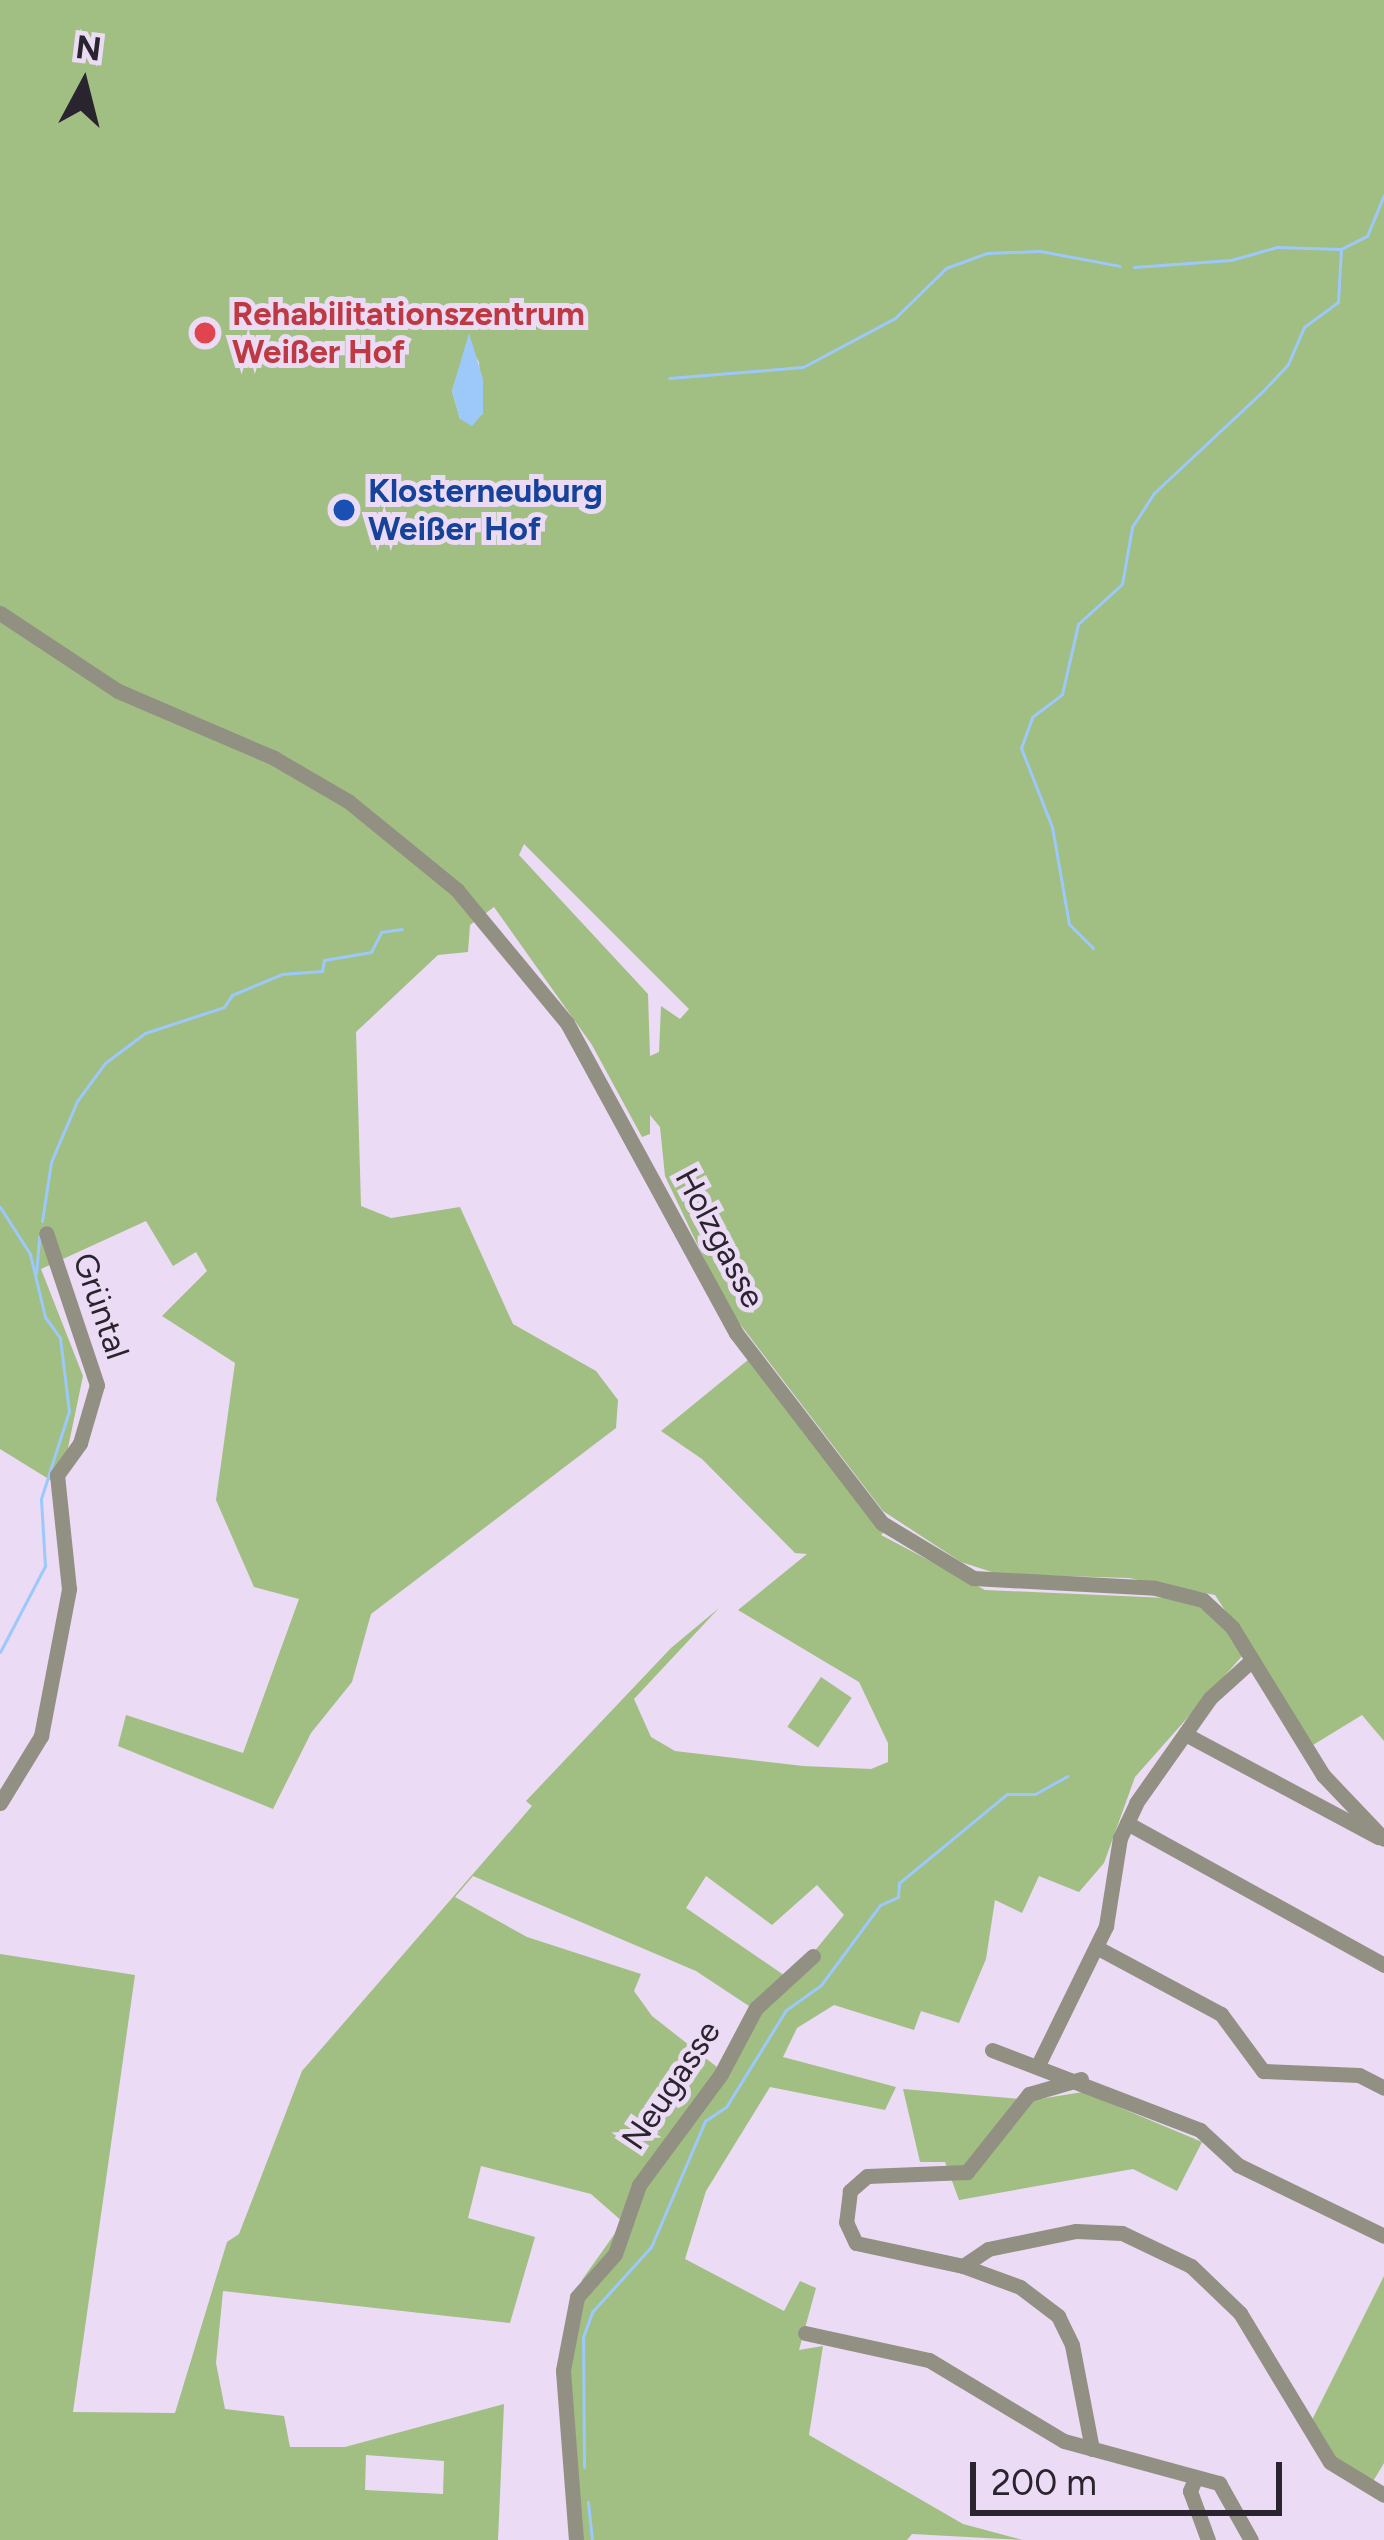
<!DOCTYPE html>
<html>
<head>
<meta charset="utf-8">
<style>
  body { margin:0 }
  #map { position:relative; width:1384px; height:2540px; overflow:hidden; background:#ebdbf5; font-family:Figtree,sans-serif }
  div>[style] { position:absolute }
  .green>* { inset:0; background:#a1be83; transform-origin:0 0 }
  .water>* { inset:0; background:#9cc9fa }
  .stream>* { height:3px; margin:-1.5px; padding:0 1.5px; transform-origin:1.5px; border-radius:1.5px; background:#9cc9fa }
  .minor>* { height:15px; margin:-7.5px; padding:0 7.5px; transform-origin:7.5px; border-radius:7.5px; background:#928f83 }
  .dots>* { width:33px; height:33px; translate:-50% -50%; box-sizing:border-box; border:6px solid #ebdbf5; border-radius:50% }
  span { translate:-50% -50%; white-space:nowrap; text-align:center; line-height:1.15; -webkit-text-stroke:10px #ebdbf5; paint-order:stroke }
  .health-label { font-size:33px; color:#be3a42; font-weight:700 }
  .left { translate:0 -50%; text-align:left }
  .transit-label { font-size:33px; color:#164399; font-weight:700 }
  .street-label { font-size:33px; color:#2a242e }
  .north { position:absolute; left:24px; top:24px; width:120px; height:120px; -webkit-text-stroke:9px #ebdbf5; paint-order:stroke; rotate:7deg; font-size:33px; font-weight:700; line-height:48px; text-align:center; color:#2a242e }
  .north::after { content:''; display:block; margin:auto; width:42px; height:54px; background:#2a242e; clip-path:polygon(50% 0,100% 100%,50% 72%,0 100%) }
  .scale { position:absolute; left:970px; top:2462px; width:312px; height:54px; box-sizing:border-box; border:6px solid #2a242e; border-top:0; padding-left:15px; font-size:36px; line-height:42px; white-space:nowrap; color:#2a242e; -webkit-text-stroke:9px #ebdbf5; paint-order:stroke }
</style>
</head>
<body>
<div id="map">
  <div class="green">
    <i style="clip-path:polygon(evenodd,0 0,1384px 0,1384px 1741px,1362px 1715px,1313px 1745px,1215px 1595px,1129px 1578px,998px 1574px,961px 1562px,883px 1511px,727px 1307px,665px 1176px,660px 1127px,650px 1115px,650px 1134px,642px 1137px,592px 1045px,494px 907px,470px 925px,468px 952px,438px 955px,356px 1032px,361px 1206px,391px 1218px,460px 1207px,513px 1324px,596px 1371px,618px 1400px,616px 1428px,371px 1614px,352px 1682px,311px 1733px,273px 1809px,118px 1746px,126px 1715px,243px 1753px,299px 1599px,254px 1587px,216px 1500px,235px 1363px,162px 1316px,207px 1271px,196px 1252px,173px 1266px,146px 1221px,41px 1269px,83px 1376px,60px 1486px,0 1449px,0 0,467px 343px,479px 362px,483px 414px,460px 419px,452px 391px,467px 343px,0 0,524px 844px,689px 1009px,680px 1019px,661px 1006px,659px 1052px,650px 1056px,648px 994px,519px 855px,524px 844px)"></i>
    <i style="clip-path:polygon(evenodd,748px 1360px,885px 1531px,881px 1535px,985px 1590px,1189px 1599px,1225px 1626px,1243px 1655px,1135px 1777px,1104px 1863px,1079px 1892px,1039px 1876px,1022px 1913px,995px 1900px,986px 1959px,959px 2023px,921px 2011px,914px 2030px,834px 2005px,797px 2028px,783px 2057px,896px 2087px,885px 2110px,770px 2087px,706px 2191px,685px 2259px,784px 2311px,800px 2281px,816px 2288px,799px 2350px,823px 2346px,809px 2435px,963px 2524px,1023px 2540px,912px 2534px,907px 2540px,573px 2540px,561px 2369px,582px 2280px,623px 2222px,591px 2194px,481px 2166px,468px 2218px,535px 2237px,510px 2323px,223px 2291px,216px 2363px,225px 2409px,284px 2416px,290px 2447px,345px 2447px,504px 2404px,498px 2540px,0 2540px,0 1954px,135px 1975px,73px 2412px,175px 2413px,227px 2242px,239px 2234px,302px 2071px,532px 1806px,526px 1801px,671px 1648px,719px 1608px,634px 1699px,651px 1737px,675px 1751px,803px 1766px,871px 1769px,888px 1762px,888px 1743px,859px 1682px,738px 1610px,807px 1554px,795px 1553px,702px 1459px,661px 1431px,748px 1360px,473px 1876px,696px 1971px,749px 2006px,717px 2067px,652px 2016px,634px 1991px,641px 1974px,527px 1937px,455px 1897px,473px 1876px,748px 1360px,706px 1876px,772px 1925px,817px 1885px,844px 1915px,791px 1980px,686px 1908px,706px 1876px,748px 1360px,366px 2455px,444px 2461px,443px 2494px,365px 2490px,366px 2455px)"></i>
    <i style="left:821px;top:1677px;width:37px;height:60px;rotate:34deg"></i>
    <i style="clip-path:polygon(903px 2089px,1033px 2100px,1083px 2092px,1202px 2142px,1177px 2191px,1133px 2169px,959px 2200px,945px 2162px,920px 2162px)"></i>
    <i style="clip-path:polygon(1384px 2276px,1384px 2463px,1372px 2483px,1331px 2455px,1311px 2422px)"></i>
  </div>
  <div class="water">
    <i style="clip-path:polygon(469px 333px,483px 379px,483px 413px,472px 426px,460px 419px,452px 391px)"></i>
  </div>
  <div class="stream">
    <i style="left:1134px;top:267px;width:97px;rotate:-4.1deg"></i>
    <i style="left:1231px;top:260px;width:48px;rotate:-15.8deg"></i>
    <i style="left:1277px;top:247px;width:64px;rotate:1.8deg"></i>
    <i style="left:1341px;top:249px;width:29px;rotate:-27deg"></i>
    <i style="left:1367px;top:236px;width:44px;rotate:-67.5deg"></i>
    <i style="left:669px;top:378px;width:134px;rotate:-4.7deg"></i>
    <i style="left:803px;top:367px;width:104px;rotate:-28deg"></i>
    <i style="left:895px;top:318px;width:71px;rotate:-44.4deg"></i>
    <i style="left:946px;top:268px;width:44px;rotate:-20.1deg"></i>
    <i style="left:987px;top:253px;width:53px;rotate:-2.2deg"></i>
    <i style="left:1040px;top:251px;width:81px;rotate:10.6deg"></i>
    <i style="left:1093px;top:948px;width:34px;rotate:-135deg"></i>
    <i style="left:1069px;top:924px;width:98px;rotate:-99.9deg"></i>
    <i style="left:1052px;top:827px;width:85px;rotate:-111.4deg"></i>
    <i style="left:1021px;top:748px;width:33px;rotate:-70deg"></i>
    <i style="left:1032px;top:717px;width:38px;rotate:-37deg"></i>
    <i style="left:1062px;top:694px;width:72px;rotate:-77.1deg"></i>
    <i style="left:1078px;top:624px;width:59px;rotate:-42.3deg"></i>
    <i style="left:1122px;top:584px;width:58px;rotate:-80deg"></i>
    <i style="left:1132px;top:527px;width:40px;rotate:-57.1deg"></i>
    <i style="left:1154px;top:493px;width:149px;rotate:-43.1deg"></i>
    <i style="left:1263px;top:391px;width:37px;rotate:-47deg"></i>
    <i style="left:1288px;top:364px;width:40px;rotate:-66.6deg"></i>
    <i style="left:1304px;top:327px;width:42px;rotate:-36.3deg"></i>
    <i style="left:1338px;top:302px;width:53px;rotate:-86.8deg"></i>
    <i style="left:0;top:1207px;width:56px;rotate:57.4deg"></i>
    <i style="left:30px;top:1254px;width:65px;rotate:76.6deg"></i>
    <i style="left:45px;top:1317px;width:26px;rotate:54deg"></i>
    <i style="left:60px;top:1338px;width:74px;rotate:83deg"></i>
    <i style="left:69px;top:1411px;width:92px;rotate:107.7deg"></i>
    <i style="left:41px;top:1499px;width:67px;rotate:86.6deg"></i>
    <i style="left:45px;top:1566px;width:97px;rotate:117.6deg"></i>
    <i style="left:42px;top:1221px;width:60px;rotate:-81.3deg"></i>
    <i style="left:51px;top:1162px;width:66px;rotate:-66.9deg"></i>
    <i style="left:77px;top:1101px;width:47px;rotate:-53.6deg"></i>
    <i style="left:105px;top:1063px;width:50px;rotate:-36.9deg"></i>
    <i style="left:145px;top:1033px;width:83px;rotate:-18.2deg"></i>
    <i style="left:224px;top:1007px;width:14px;rotate:-56deg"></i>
    <i style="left:232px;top:995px;width:54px;rotate:-22.8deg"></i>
    <i style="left:282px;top:974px;width:40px;rotate:-4.3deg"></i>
    <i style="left:322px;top:971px;width:11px;rotate:-80deg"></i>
    <i style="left:324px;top:960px;width:48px;rotate:-9.7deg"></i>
    <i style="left:371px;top:952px;width:22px;rotate:-63deg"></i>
    <i style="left:381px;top:932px;width:21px;rotate:-8deg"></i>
    <i style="left:36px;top:1274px;width:38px;rotate:-85deg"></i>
    <i style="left:584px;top:2467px;width:130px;rotate:-90.4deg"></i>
    <i style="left:583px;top:2337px;width:27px;rotate:-70deg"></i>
    <i style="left:592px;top:2312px;width:88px;rotate:-47.8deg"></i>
    <i style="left:651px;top:2247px;width:137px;rotate:-66.8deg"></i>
    <i style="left:705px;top:2121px;width:25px;rotate:-34deg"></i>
    <i style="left:726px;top:2107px;width:114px;rotate:-58.3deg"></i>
    <i style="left:786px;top:2010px;width:43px;rotate:-35.5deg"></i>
    <i style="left:821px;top:1985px;width:99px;rotate:-53.6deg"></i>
    <i style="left:880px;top:1905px;width:20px;rotate:-24deg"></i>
    <i style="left:898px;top:1897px;width:14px;rotate:-86deg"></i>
    <i style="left:899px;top:1883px;width:140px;rotate:-39.5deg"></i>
    <i style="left:1007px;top:1794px;width:28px"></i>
    <i style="left:1035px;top:1794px;width:37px;rotate:-29deg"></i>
    <i style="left:588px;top:2502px;width:38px;rotate:84deg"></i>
  </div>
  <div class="minor">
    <i style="left:0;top:613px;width:141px;rotate:33.5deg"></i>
    <i style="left:118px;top:691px;width:170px;rotate:23.2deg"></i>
    <i style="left:274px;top:758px;width:86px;rotate:30.2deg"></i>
    <i style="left:348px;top:801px;width:141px;rotate:39.2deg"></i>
    <i style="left:457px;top:890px;width:173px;rotate:50.4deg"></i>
    <i style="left:567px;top:1023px;width:353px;rotate:61.4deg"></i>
    <i style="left:736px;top:1333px;width:240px;rotate:52.5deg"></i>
    <i style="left:882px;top:1523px;width:106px;rotate:31.1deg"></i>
    <i style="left:973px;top:1578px;width:182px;rotate:3.1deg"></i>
    <i style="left:1155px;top:1588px;width:49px;rotate:14deg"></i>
    <i style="left:1203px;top:1600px;width:40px;rotate:43deg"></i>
    <i style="left:1232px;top:1627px;width:174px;rotate:58.4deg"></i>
    <i style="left:1323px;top:1775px;width:88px;rotate:46.4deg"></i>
    <i style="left:1185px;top:1734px;width:219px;rotate:28.1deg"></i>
    <i style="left:0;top:1803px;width:79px;rotate:-58.5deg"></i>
    <i style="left:41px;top:1736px;width:150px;rotate:-79.2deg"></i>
    <i style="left:69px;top:1589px;width:115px;rotate:-96deg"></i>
    <i style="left:57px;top:1475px;width:39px;rotate:-54deg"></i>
    <i style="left:80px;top:1443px;width:60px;rotate:-73.7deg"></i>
    <i style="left:97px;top:1385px;width:160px;rotate:-108.5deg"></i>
    <i style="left:1127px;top:1823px;width:294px;rotate:28.9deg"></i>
    <i style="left:1096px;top:1947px;width:142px;rotate:28.2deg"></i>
    <i style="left:1221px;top:2014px;width:71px;rotate:53.6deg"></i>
    <i style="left:1263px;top:2071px;width:96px;rotate:2.4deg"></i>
    <i style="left:1359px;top:2075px;width:28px;rotate:27deg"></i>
    <i style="left:992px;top:2050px;width:223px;rotate:21deg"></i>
    <i style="left:1200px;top:2130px;width:52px;rotate:42.6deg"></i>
    <i style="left:1238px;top:2165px;width:162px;rotate:25.9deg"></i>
    <i style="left:1038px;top:2065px;width:155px;rotate:-63.9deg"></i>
    <i style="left:1106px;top:1926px;width:89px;rotate:-81deg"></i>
    <i style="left:1120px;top:1838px;width:38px;rotate:-65deg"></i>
    <i style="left:1136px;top:1803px;width:128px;rotate:-54.8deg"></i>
    <i style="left:1210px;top:1698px;width:55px;rotate:-42.1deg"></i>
    <i style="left:1081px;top:2079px;width:54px;rotate:163.9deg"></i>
    <i style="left:1029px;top:2094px;width:100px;rotate:128.5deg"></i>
    <i style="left:967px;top:2172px;width:100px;rotate:177.7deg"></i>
    <i style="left:867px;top:2176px;width:23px;rotate:139deg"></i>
    <i style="left:850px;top:2191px;width:31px;rotate:97deg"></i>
    <i style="left:846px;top:2222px;width:23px;rotate:65deg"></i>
    <i style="left:856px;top:2243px;width:109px;rotate:12.1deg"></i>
    <i style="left:963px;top:2266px;width:61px;rotate:20.2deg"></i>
    <i style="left:1020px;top:2287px;width:48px;rotate:37.3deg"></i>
    <i style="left:1058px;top:2316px;width:32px;rotate:64deg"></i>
    <i style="left:1072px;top:2345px;width:106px;rotate:79.1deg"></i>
    <i style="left:963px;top:2266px;width:30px;rotate:-34deg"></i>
    <i style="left:988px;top:2249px;width:90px;rotate:-11.6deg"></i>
    <i style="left:1076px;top:2231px;width:46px;rotate:2.5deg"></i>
    <i style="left:1122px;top:2233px;width:76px;rotate:25.6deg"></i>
    <i style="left:1191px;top:2266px;width:68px;rotate:43.8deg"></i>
    <i style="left:1240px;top:2313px;width:174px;rotate:58.9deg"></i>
    <i style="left:1330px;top:2462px;width:63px;rotate:31.4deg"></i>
    <i style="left:805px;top:2333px;width:127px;rotate:12.3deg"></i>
    <i style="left:929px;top:2360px;width:157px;rotate:31deg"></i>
    <i style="left:1064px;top:2441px;width:161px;rotate:15.2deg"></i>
    <i style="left:1219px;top:2483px;width:65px;rotate:60.7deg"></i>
    <i style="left:1195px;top:2479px;width:13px;rotate:113deg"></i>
    <i style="left:1190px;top:2491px;width:52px;rotate:69.8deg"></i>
    <i style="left:576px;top:2540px;width:170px;rotate:-94.4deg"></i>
    <i style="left:563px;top:2370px;width:74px;rotate:-79.1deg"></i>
    <i style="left:577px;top:2297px;width:57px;rotate:-48.5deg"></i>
    <i style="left:615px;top:2254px;width:73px;rotate:-70.8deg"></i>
    <i style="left:639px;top:2185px;width:138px;rotate:-53.5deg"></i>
    <i style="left:721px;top:2074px;width:75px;rotate:-62.1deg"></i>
    <i style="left:756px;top:2008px;width:77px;rotate:-42.4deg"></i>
  </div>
  <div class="dots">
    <i style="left:205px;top:333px;background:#e0444e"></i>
    <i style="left:344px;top:510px;background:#1a4fb4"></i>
  </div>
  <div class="health-label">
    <span class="left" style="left:232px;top:333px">Rehabilitationszentrum<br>Weißer Hof</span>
  </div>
  <div class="transit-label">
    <span class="left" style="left:368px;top:510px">Klosterneuburg<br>Weißer Hof</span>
  </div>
  <div class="street-label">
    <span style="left:720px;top:1238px;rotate:62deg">Holzgasse</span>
    <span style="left:101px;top:1306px;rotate:71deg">Grüntal</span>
    <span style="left:671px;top:2085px;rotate:-56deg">Neugasse</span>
  </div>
  <div class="north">N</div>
  <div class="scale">200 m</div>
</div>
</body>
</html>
